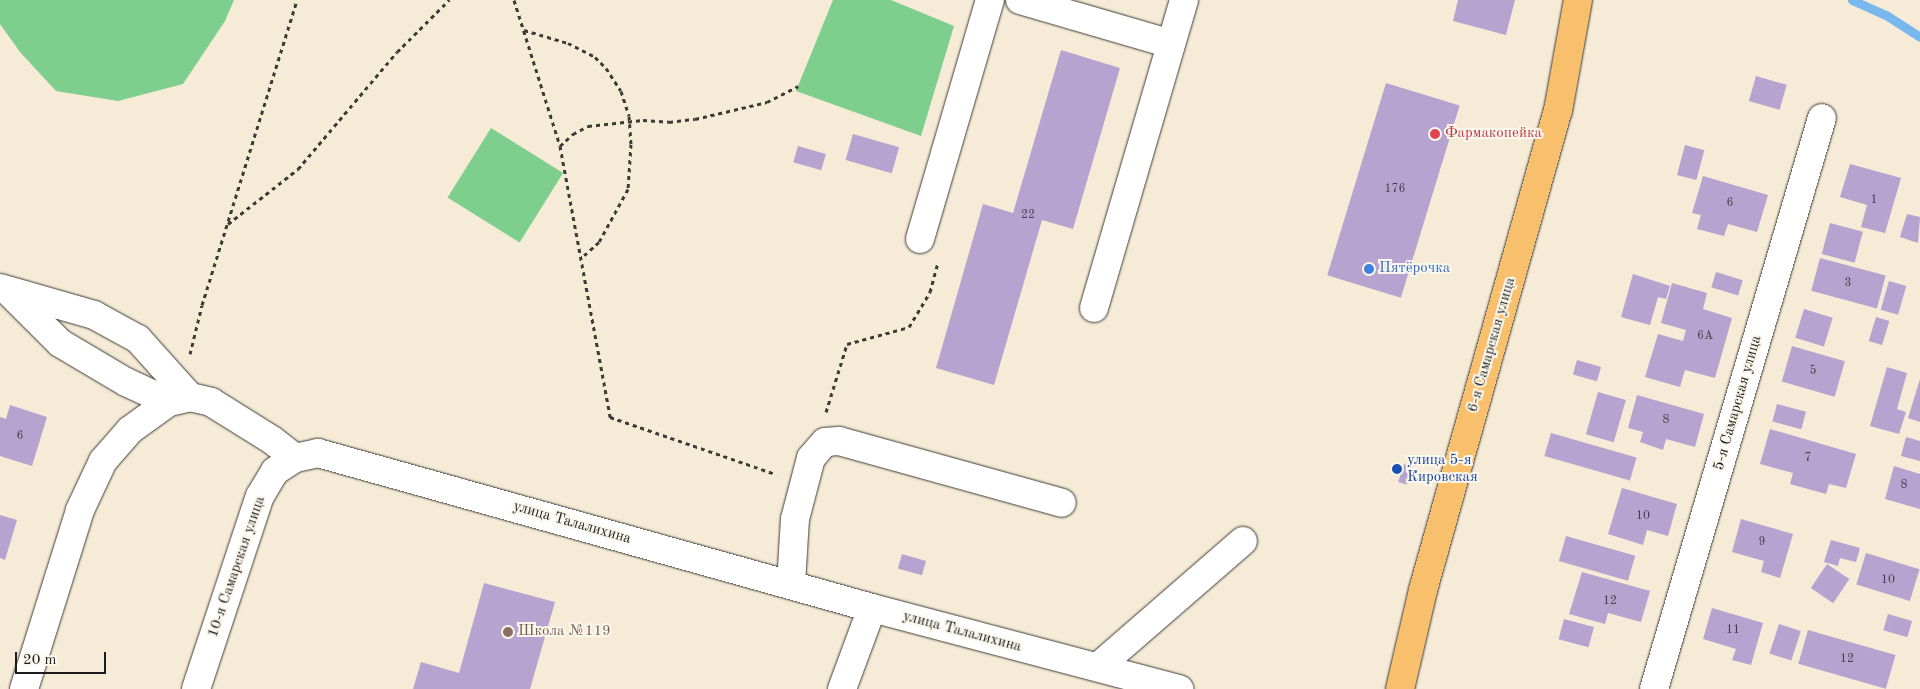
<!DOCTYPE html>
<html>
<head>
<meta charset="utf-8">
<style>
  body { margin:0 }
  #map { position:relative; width:1920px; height:689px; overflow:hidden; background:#f6ebd6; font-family:"Old Standard TT",serif }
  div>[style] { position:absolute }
  .green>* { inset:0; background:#7ece8e; transform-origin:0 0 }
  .stream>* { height:9px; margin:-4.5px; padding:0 4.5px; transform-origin:4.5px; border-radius:4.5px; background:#78b8ec }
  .building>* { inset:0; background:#b6a3cf; transform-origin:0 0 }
  .path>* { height:3px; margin-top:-1.5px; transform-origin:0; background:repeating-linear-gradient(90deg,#3d3b38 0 4px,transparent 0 8px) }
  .roads { filter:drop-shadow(0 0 1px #3d3b38) drop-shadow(0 0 1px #3d3b38) }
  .minor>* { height:28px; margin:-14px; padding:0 14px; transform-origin:14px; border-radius:14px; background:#fff }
  .major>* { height:28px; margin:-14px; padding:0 14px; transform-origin:14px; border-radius:14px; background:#f8bf6c }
  .dots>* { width:14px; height:14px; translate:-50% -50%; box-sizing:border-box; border:2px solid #fbf7ec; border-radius:50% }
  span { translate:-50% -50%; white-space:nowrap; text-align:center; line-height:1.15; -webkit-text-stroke:4px #fbf7ec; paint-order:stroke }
  .number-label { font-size:12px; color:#423e49 }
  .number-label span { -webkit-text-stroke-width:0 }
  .health-label { font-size:15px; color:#be3a42 }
  .left { translate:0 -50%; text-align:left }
  .shop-label { font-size:15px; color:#366cbe }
  .street-label { font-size:15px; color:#1c1c1c }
  .transit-label { font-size:15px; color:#164399 }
  .education-label { font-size:15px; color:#785e54 }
  .scale { position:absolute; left:15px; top:652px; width:91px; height:22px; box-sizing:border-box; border:2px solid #1c1c1c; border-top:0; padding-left:6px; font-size:15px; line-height:18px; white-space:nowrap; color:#1c1c1c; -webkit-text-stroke:4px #fbf7ec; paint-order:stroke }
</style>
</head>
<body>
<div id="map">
  <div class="green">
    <i style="clip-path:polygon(0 0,234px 0,225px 21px,183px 84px,118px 101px,56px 91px,20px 52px,0 24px)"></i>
    <i style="clip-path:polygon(833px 0,891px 0,954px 26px,921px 136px,796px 91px)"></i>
    <i style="left:491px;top:128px;width:85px;height:82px;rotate:32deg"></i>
  </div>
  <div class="stream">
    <i style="left:1852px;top:0;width:37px;rotate:24deg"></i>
    <i style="left:1886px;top:15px;width:40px;rotate:32.9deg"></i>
  </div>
  <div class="building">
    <i style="clip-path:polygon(1458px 0,1515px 0,1506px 35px,1453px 21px)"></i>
    <i style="clip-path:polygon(1061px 50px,1120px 68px,1073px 229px,1042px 220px,994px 385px,936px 368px,983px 204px,1013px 213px)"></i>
    <i style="left:1756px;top:76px;width:32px;height:26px;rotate:16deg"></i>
    <i style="left:1386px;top:83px;width:77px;height:201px;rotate:17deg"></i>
    <i style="left:853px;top:134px;width:48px;height:27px;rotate:16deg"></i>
    <i style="left:1685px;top:145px;width:20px;height:31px;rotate:15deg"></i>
    <i style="left:798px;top:146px;width:29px;height:17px;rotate:16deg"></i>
    <i style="clip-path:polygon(1850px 164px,1901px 178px,1885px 233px,1861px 227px,1867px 205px,1840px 197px)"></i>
    <i style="clip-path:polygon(1703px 176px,1768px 195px,1757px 232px,1728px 224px,1724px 236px,1697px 229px,1701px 215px,1692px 213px)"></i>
    <i style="clip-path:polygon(1907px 214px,1920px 217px,1918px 243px,1900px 237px)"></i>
    <i style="left:1830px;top:223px;width:34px;height:32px;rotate:15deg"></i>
    <i style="left:1820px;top:258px;width:68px;height:34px;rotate:15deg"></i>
    <i style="left:1716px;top:272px;width:28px;height:16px;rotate:17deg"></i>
    <i style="clip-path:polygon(1633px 274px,1670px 286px,1666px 299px,1658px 297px,1650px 325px,1621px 317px)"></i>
    <i style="left:1889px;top:281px;width:18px;height:30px;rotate:16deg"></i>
    <i style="clip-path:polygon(1672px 283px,1707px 293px,1703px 309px,1732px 318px,1715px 378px,1685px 370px,1680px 387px,1645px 377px,1658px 334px,1683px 341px,1686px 330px,1661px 323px)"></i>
    <i style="left:1804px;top:309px;width:30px;height:30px;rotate:17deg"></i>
    <i style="left:1876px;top:317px;width:14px;height:25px;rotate:17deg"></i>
    <i style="left:1792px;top:346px;width:55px;height:37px;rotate:16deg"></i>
    <i style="left:1577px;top:360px;width:25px;height:15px;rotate:16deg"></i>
    <i style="clip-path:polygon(1887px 367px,1907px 373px,1897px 409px,1906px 412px,1899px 434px,1870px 426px)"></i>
    <i style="clip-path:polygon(1920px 379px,1920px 422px,1908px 418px)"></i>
    <i style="left:1598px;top:392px;width:29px;height:44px;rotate:16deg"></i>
    <i style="clip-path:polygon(1637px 395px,1704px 414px,1695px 447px,1666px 439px,1663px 450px,1640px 442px,1643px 432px,1628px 428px)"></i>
    <i style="left:1777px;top:404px;width:30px;height:18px;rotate:15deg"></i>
    <i style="clip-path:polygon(10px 405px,47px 417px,32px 466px,0 456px,0 417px,6px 419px)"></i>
    <i style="clip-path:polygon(1770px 429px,1856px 454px,1846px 488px,1829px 484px,1826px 494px,1790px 484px,1793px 473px,1760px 464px)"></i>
    <i style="left:1551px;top:433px;width:89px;height:24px;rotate:16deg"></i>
    <i style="clip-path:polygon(1906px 437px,1920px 441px,1920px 461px,1901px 456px)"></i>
    <i style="left:1404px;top:464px;width:9px;height:19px;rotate:18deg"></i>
    <i style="clip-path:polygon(1894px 466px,1920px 474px,1920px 509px,1885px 499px)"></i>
    <i style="clip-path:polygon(1622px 488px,1677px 504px,1668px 536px,1647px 530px,1643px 545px,1608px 534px)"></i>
    <i style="clip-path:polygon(0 515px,17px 520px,5px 560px,0 558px)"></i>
    <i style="clip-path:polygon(1741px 519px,1793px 534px,1780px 578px,1761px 572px,1764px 561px,1732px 552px)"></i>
    <i style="left:1566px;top:536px;width:72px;height:26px;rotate:16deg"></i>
    <i style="clip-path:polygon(1831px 540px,1860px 548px,1856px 562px,1840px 558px,1838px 566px,1824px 562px)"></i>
    <i style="left:1866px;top:553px;width:56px;height:33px;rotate:17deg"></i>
    <i style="left:902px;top:554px;width:25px;height:15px;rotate:16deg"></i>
    <i style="left:1827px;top:564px;width:27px;height:29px;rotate:34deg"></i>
    <i style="clip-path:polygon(1582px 572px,1650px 591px,1641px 622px,1608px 613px,1605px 624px,1569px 614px)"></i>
    <i style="clip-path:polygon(484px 583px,555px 602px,530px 689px,413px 689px,421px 662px,459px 673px)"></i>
    <i style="clip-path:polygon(1712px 608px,1763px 623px,1751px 665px,1732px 660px,1736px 649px,1703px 639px)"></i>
    <i style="left:1888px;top:614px;width:25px;height:17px;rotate:16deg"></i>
    <i style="left:1564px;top:619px;width:31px;height:21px;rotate:15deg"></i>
    <i style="left:1779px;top:624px;width:23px;height:31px;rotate:18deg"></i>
    <i style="left:1808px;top:630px;width:91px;height:35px;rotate:16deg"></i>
  </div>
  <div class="path">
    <i style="left:514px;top:0;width:153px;rotate:72.5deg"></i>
    <i style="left:560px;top:146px;width:276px;rotate:79.5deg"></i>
    <i style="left:610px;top:417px;width:176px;rotate:19deg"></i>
    <i style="left:524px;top:30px;width:46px;rotate:16.5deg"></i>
    <i style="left:568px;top:43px;width:30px;rotate:27deg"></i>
    <i style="left:595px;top:57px;width:16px;rotate:45deg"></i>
    <i style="left:606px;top:68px;width:27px;rotate:57deg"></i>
    <i style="left:621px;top:91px;width:26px;rotate:72deg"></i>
    <i style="left:629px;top:116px;width:28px;rotate:86deg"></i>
    <i style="left:631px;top:144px;width:45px;rotate:93.8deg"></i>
    <i style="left:628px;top:189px;width:60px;rotate:118.7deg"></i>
    <i style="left:599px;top:242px;width:25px;rotate:138deg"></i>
    <i style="left:560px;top:146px;width:18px;rotate:-43deg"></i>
    <i style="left:573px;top:134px;width:17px;rotate:-28deg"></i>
    <i style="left:588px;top:126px;width:55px;rotate:-6.2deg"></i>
    <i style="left:643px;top:120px;width:26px;rotate:4deg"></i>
    <i style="left:669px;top:122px;width:26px;rotate:-7deg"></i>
    <i style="left:695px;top:119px;width:74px;rotate:-13.3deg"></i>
    <i style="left:767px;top:102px;width:35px;rotate:-27deg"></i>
    <i style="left:228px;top:224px;width:89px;rotate:-38.2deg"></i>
    <i style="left:298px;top:169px;width:153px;rotate:-49.8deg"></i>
    <i style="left:397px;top:52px;width:74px;rotate:-45deg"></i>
    <i style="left:190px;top:354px;width:50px;rotate:-76.2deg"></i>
    <i style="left:202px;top:305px;width:319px;rotate:-72.7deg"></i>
    <i style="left:826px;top:412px;width:71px;rotate:-72.8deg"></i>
    <i style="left:847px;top:344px;width:64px;rotate:-15.3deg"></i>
    <i style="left:909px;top:327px;width:41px;rotate:-59deg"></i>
    <i style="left:930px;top:292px;width:30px;rotate:-75deg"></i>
  </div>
  <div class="roads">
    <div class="minor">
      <i style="left:1020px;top:0;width:157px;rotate:16.2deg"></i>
      <i style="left:920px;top:239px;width:249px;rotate:-73.7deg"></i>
      <i style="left:0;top:288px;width:98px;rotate:16deg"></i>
      <i style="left:94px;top:315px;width:50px;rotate:28.6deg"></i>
      <i style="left:138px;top:339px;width:78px;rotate:48.1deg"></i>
      <i style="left:190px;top:397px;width:22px;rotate:13deg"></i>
      <i style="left:211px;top:402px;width:72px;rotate:31.9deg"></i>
      <i style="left:272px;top:440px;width:29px;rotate:38deg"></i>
      <i style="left:9px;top:292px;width:72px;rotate:45deg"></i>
      <i style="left:60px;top:343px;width:77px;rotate:30.6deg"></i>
      <i style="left:126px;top:382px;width:47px;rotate:24.9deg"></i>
      <i style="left:1094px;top:308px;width:321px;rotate:-73.7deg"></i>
      <i style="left:791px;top:584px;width:65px;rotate:-86.5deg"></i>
      <i style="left:795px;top:519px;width:63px;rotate:-75.3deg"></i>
      <i style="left:811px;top:458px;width:21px;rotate:-49deg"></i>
      <i style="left:825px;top:442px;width:14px;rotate:-4deg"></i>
      <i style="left:839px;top:441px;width:231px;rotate:15.5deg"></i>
      <i style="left:1098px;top:667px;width:192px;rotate:-41deg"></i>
      <i style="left:24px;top:689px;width:188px;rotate:-72.6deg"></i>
      <i style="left:80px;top:510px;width:54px;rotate:-64.9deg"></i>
      <i style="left:103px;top:461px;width:41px;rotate:-48.9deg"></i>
      <i style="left:130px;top:430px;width:48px;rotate:-35.7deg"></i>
      <i style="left:169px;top:402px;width:22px;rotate:-13deg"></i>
      <i style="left:196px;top:689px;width:203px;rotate:-71.7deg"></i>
      <i style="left:260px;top:496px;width:29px;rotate:-59deg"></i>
      <i style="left:275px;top:471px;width:24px;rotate:-33deg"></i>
      <i style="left:295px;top:458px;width:24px;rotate:-12deg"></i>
      <i style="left:318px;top:453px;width:575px;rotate:15.63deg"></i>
      <i style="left:872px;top:608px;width:318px;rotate:14.8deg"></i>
      <i style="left:842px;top:689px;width:86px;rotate:-69.7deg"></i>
      <i style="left:1654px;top:689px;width:595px;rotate:-73.61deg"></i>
    </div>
    <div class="major">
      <i style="left:1400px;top:689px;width:102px;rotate:-76.9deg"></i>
      <i style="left:1423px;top:590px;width:498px;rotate:-74.3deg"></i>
      <i style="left:1558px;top:111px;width:113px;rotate:-79.8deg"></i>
    </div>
  </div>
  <div class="dots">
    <i style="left:1435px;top:134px;background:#e0444e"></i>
    <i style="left:1369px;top:269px;background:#3f7fe0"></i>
    <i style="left:1397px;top:469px;background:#1a4fb4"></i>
    <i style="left:508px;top:632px;background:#8d6e63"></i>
  </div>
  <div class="number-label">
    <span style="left:1395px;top:190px">176</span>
    <span style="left:1874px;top:201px">1</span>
    <span style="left:1730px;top:204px">6</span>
    <span style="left:1028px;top:216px">22</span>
    <span style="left:1848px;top:284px">3</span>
    <span style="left:1705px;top:337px">6А</span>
    <span style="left:1813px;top:372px">5</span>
    <span style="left:1666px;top:421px">8</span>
    <span style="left:20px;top:437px">6</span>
    <span style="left:1808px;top:459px">7</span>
    <span style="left:1904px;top:486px">8</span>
    <span style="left:1643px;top:517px">10</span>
    <span style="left:1762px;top:543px">9</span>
    <span style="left:1888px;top:581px">10</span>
    <span style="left:1610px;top:602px">12</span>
    <span style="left:1733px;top:631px">11</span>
    <span style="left:1847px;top:660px">12</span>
  </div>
  <div class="health-label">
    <span class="left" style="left:1445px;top:134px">Фармакопейка</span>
  </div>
  <div class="shop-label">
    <span class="left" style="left:1379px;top:269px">Пятёрочка</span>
  </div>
  <div class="street-label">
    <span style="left:1492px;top:345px;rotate:-74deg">6-я Самарская улица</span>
    <span style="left:1738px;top:403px;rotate:-74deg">5-я Самарская улица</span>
    <span style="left:572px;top:523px;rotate:16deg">улица Талалихина</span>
    <span style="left:237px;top:567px;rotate:-71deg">10-я Самарская улица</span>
    <span style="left:962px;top:632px;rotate:15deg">улица Талалихина</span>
  </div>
  <div class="transit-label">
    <span class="left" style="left:1407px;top:469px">улица 5-я<br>Кировская</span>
  </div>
  <div class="education-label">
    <span class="left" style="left:518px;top:632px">Школа №119</span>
  </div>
  <div class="scale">20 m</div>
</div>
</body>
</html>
